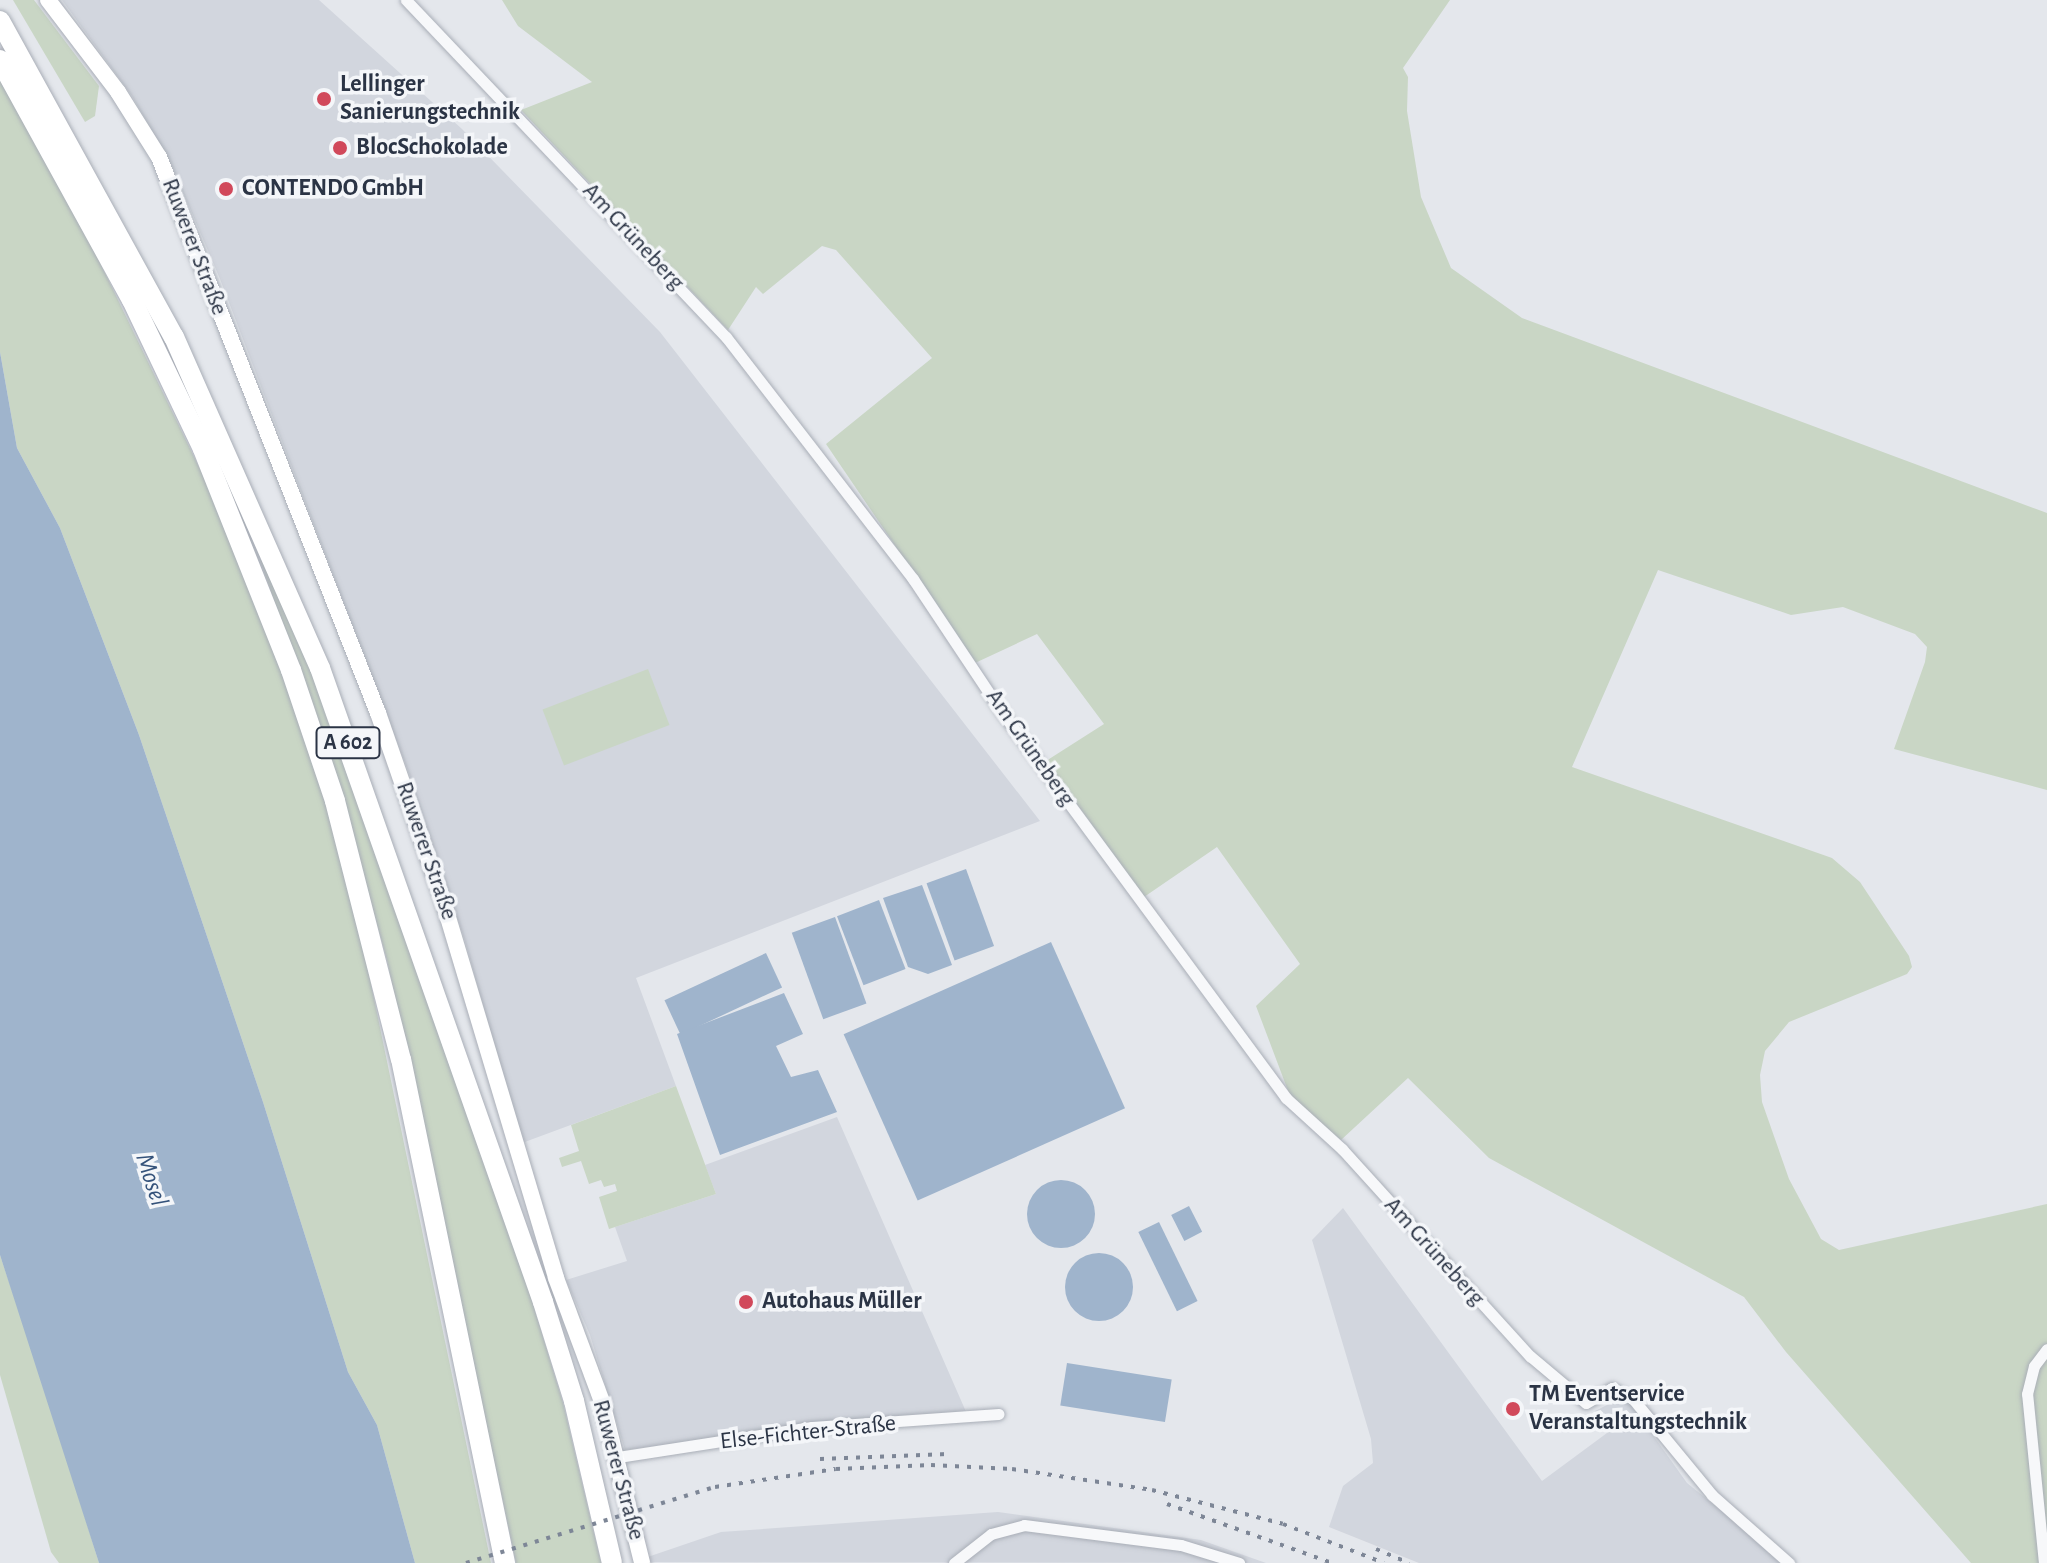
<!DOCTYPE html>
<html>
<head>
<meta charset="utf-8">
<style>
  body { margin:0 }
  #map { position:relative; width:2047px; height:1563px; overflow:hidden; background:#e4e7ec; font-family:"Alegreya Sans",sans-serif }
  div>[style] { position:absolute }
  .built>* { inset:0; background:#d2d6de }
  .green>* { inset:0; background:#c9d6c5; transform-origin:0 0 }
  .water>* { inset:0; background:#9fb4cc; transform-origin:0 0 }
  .round { border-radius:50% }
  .roads { filter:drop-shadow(0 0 2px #a9aeb7) drop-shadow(0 0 2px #a9aeb7) }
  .street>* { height:11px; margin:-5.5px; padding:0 5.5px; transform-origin:5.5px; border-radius:5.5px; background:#f7f8fa }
  .secondary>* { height:16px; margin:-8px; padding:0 8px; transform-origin:8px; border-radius:8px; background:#fff }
  .highway>* { height:20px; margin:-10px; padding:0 10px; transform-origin:10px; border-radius:10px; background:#fff }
  .rail>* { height:4px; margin-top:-2px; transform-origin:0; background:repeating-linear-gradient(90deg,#7d8696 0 4px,transparent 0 12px) }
  .dots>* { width:22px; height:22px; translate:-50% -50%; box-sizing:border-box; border:4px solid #f4f6f9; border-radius:50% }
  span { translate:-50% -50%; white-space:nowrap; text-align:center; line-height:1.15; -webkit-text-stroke:7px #f4f6f9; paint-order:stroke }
  .shield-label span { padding:2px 6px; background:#f4f6f9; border:2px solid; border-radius:6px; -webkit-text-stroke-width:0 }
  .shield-label { font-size:22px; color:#2b3445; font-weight:700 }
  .poi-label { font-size:24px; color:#2b3445; font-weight:700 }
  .left { translate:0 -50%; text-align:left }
  .street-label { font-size:24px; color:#2b3445 }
  .water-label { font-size:26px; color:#34527a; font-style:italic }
</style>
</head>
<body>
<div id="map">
  <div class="built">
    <i style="clip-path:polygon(62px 0,319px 0,462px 129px,660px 332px,1040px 821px,636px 978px,676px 1086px,522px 1143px,465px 941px,407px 768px,220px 279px,172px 166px,132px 96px)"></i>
    <i style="clip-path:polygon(837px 1117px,967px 1414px,828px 1423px,625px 1450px,590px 1335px,566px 1280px,627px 1261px,615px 1227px,716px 1194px,705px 1165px)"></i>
    <i style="clip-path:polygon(1343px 1208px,1542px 1481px,1607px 1433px,1595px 1411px,1625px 1396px,1687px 1483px,1786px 1563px,1419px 1563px,1329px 1527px,1343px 1486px,1373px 1463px,1371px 1439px,1312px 1240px)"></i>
    <i style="clip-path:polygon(998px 1512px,1201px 1540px,1266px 1563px,633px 1562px,721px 1532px)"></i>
  </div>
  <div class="green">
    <i style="clip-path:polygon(13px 0,34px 0,99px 86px,95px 116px,85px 122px)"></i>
    <i style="clip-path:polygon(502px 0,1450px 0,1403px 68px,1408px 77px,1407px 111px,1421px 197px,1451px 268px,1522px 318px,2047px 513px,2047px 790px,1894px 749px,1925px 662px,1927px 647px,1915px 634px,1843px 607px,1791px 615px,1658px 570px,1572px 767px,1832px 858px,1860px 882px,1909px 956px,1912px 967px,1907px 974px,1789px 1022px,1765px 1051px,1760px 1075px,1762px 1102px,1789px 1179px,1821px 1239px,1839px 1250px,2047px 1204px,2047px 1563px,1971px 1563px,1786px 1352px,1744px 1297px,1489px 1158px,1408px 1078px,1341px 1140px,1290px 1096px,1256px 1006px,1300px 964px,1217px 847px,1144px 897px,1046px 761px,1104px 724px,1037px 634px,975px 663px,826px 444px,932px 358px,836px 250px,822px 246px,763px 294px,756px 287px,728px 330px,521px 110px,592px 82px,518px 26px)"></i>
    <i style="clip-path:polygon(0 80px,73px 207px,213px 496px,264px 621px,329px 812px,355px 907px,491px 1563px,415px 1563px,377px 1425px,348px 1372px,263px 1102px,139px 735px,60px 528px,17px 448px,0 352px)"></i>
    <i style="clip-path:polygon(267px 559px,329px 713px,525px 1278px,563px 1403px,601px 1563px,516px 1563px,387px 960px,336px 777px,260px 560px)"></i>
    <i style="left:648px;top:669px;width:60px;height:113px;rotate:69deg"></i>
    <i style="clip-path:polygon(676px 1086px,716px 1194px,609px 1229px,599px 1197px,617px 1191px,615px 1184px,604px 1187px,601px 1180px,589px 1184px,581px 1161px,562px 1167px,559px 1158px,579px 1151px,571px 1125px)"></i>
    <i style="clip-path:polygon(0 1255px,47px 1395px,99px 1563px,59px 1563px,51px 1552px,0 1375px)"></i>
  </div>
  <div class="water">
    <i style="clip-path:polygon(0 352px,17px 448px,60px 528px,139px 735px,263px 1102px,348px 1372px,377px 1425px,415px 1563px,99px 1563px,0 1255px)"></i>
    <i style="left:966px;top:869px;width:82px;height:42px;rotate:70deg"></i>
    <i style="clip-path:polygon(922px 885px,952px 965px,928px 974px,908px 967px,883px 898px)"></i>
    <i style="left:879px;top:900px;width:74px;height:45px;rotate:69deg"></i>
    <i style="left:835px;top:917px;width:92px;height:46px;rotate:70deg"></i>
    <i style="left:1051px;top:942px;width:182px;height:227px;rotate:66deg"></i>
    <i style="left:766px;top:953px;width:38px;height:112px;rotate:65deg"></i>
    <i style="clip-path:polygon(784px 993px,803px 1034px,776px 1046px,791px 1077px,818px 1070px,837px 1112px,720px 1155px,677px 1034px)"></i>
    <i class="round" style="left:1027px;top:1180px;width:68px;height:68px"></i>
    <i style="left:1189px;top:1206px;width:29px;height:20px;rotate:63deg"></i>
    <i style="left:1159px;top:1222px;width:88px;height:23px;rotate:64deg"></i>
    <i class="round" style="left:1065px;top:1253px;width:68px;height:68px"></i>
    <i style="left:1067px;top:1363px;width:106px;height:43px;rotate:9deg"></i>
  </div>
  <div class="roads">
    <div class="street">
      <i style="left:406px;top:0;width:465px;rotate:46.5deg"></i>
      <i style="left:726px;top:337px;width:306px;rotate:52.3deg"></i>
      <i style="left:913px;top:579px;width:162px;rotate:56.3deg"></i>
      <i style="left:1003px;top:714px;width:477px;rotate:53.6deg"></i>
      <i style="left:1286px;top:1098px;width:76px;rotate:42.3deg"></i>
      <i style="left:1342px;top:1149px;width:280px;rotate:47.8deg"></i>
      <i style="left:1530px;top:1356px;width:73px;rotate:40deg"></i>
      <i style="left:1586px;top:1403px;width:30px;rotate:-30deg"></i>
      <i style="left:1612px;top:1388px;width:24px;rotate:28deg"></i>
      <i style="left:1633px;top:1399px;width:124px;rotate:50.5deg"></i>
      <i style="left:1712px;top:1495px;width:103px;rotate:41.4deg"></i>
      <i style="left:618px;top:1457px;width:196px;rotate:-8.8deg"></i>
      <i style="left:812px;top:1427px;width:187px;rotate:-4deg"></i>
      <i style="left:954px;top:1563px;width:47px;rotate:-38.1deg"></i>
      <i style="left:991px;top:1534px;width:34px;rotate:-15deg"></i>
      <i style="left:1024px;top:1525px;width:158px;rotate:7.3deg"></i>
      <i style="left:1181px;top:1545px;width:61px;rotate:17.2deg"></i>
      <i style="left:2044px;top:1563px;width:170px;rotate:-95.7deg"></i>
      <i style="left:2027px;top:1394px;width:29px;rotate:-76deg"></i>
      <i style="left:2034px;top:1366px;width:21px;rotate:-53deg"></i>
    </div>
    <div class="secondary">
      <i style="left:48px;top:0;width:116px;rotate:52.7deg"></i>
      <i style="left:118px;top:92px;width:77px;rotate:57.8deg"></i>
      <i style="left:159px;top:157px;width:598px;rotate:68.5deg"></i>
      <i style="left:378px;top:713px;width:202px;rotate:70.9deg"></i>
      <i style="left:444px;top:904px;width:390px;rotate:73.3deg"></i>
      <i style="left:556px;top:1278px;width:132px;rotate:69.6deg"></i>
      <i style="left:602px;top:1402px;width:166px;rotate:76deg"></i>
    </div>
    <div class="highway">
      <i style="left:0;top:21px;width:361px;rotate:61.2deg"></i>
      <i style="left:174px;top:337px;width:362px;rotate:66.2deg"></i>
      <i style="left:320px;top:668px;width:672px;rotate:70.62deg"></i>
      <i style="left:543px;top:1302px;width:104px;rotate:72.6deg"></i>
      <i style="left:574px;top:1401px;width:166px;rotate:76.8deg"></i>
      <i style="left:0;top:60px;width:274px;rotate:61.2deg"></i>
      <i style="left:132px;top:300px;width:165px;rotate:64.5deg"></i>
      <i style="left:203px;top:449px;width:238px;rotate:68.3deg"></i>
      <i style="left:291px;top:670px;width:138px;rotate:71.4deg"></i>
      <i style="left:335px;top:801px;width:266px;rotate:75.7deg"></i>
      <i style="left:401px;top:1059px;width:515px;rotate:78.34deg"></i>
    </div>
  </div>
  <div class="rail">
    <i style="left:820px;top:1459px;width:128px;rotate:-2.2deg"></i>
    <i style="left:1167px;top:1504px;width:175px;rotate:19.7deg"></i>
    <i style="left:1376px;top:1549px;width:36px;rotate:23deg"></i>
    <i style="left:466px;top:1563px;width:260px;rotate:-17deg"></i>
    <i style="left:715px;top:1487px;width:122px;rotate:-8.5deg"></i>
    <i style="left:836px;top:1469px;width:95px;rotate:-2.4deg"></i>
    <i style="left:931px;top:1465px;width:81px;rotate:2.8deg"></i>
    <i style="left:1012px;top:1469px;width:142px;rotate:8.5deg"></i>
    <i style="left:1152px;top:1490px;width:135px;rotate:14.5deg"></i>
    <i style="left:1283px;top:1524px;width:108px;rotate:21.1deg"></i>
  </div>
  <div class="dots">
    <i style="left:324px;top:99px;background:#d1495b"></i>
    <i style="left:340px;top:148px;background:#d1495b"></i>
    <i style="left:226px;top:189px;background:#d1495b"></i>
    <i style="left:746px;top:1302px;background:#d1495b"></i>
    <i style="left:1513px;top:1409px;background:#d1495b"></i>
  </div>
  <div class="shield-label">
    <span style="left:348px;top:743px">A 602</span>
  </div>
  <div class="poi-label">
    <span class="left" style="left:340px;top:99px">Lellinger<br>Sanierungstechnik</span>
    <span class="left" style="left:356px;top:148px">BlocSchokolade</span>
    <span class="left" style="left:242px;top:189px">CONTENDO GmbH</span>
    <span class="left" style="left:762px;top:1302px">Autohaus Müller</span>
    <span class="left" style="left:1529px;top:1409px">TM Eventservice<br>Veranstaltungstechnik</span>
  </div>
  <div class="street-label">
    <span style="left:633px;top:237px;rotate:47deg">Am Grüneberg</span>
    <span style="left:194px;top:247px;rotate:69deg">Ruwerer Straße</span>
    <span style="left:1030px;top:748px;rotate:55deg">Am Grüneberg</span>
    <span style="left:426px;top:851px;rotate:71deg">Ruwerer Straße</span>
    <span style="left:1434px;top:1252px;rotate:48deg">Am Grüneberg</span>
    <span style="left:808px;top:1433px;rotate:-6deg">Else-Fichter-Straße</span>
    <span style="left:618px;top:1470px;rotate:75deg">Ruwerer Straße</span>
  </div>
  <div class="water-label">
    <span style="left:151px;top:1180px;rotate:72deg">Mosel</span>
  </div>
</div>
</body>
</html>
